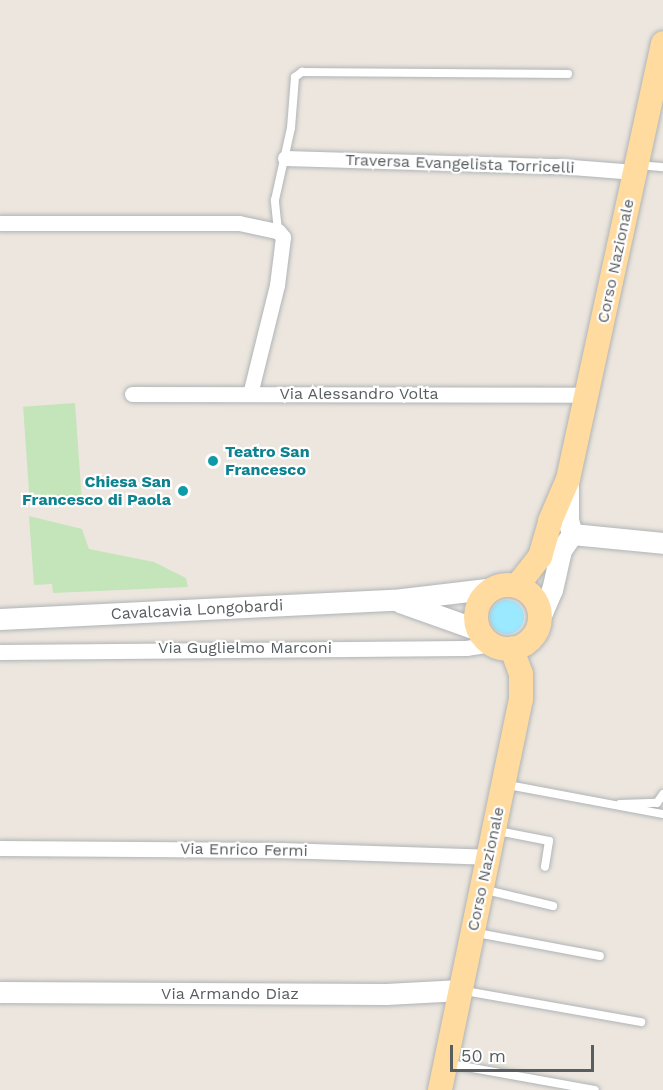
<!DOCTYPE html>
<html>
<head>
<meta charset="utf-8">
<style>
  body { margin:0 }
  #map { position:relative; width:663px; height:1090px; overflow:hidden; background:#ece6de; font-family:"Work Sans",sans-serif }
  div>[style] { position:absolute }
  .green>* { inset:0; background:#c3e5b9; transform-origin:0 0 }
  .water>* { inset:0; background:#9be9ff }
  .round { border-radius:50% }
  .roads { filter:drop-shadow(0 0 2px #b0b4b7) drop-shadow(0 0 2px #b0b4b7) }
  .lane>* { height:8px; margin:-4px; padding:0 4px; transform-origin:4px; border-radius:4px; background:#fff }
  .street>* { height:15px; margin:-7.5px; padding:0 7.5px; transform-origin:7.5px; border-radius:7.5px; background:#fff }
  .secondary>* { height:21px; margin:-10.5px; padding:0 10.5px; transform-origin:10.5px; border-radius:10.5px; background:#fff }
  .primary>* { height:24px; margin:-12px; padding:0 12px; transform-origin:12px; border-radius:12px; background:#ffdba0 }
  .primary>.ring { margin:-12px; padding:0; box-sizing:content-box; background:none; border:24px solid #ffdba0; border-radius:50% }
  .dots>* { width:16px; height:16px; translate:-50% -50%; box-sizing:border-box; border:3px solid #fff; border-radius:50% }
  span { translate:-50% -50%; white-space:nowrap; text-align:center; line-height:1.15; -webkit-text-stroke:4.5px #fff; paint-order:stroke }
  .street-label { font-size:16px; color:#585d60 }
  .culture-label { font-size:16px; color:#0d838f; font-weight:700 }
  .left { translate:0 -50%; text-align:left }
  .right { translate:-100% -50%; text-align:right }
  .scale { position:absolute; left:450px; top:1045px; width:144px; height:27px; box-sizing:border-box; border:3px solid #585d60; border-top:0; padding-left:8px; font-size:18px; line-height:21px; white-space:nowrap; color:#585d60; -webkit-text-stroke:4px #fff; paint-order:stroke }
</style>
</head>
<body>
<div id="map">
  <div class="green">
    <i style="left:75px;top:403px;width:95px;height:52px;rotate:86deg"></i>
    <i style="clip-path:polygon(29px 516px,82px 529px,89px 549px,154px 562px,186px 578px,188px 587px,53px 593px,52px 584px,34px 585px)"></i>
  </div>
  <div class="water">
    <i class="round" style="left:490px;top:600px;width:34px;height:34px"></i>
  </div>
  <div class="roads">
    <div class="lane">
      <i style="left:638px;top:165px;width:25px;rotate:5deg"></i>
      <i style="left:278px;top:231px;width:31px;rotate:-96deg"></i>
      <i style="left:275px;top:200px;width:74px;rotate:-77.5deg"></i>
      <i style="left:291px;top:128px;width:51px;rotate:-85.5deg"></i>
      <i style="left:295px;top:77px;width:9px;rotate:-36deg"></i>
      <i style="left:302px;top:72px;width:266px;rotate:0.4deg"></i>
      <i style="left:508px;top:785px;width:158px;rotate:10.6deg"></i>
      <i style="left:620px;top:804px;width:37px;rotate:-2deg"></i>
      <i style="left:657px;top:803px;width:11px;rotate:-56deg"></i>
      <i style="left:498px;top:831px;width:52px;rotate:11.1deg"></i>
      <i style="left:549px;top:841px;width:26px;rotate:99deg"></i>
      <i style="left:486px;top:890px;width:69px;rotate:13.4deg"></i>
      <i style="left:477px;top:933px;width:125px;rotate:10.6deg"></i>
      <i style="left:465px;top:991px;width:179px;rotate:10deg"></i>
      <i style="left:450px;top:1064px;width:147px;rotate:10.2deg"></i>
    </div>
    <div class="street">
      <i style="left:285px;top:158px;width:274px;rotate:1.7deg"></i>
      <i style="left:559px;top:166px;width:76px;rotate:4.5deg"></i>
      <i style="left:0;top:223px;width:239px"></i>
      <i style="left:239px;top:223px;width:40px;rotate:12deg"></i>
      <i style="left:278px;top:231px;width:8px;rotate:50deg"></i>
      <i style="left:283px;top:237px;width:48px;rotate:97.1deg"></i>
      <i style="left:277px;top:285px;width:112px;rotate:103.9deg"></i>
      <i style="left:132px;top:394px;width:454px;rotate:0.1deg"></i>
      <i style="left:0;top:652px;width:466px;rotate:-0.5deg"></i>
      <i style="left:466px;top:648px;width:24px;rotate:-9deg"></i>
      <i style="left:0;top:848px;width:281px;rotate:0.4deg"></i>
      <i style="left:281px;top:850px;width:207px;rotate:1.9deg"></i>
    </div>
    <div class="secondary">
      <i style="left:568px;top:482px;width:38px;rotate:90deg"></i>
      <i style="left:568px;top:520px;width:15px;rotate:74deg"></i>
      <i style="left:572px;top:534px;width:91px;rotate:5.6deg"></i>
      <i style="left:400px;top:602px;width:83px;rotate:19.7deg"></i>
      <i style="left:0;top:619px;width:394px;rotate:-2.8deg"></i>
      <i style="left:394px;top:600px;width:102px;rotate:-6.8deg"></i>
      <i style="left:539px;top:620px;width:33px;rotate:-67deg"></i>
      <i style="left:552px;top:590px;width:41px;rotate:-77.3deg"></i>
      <i style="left:561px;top:550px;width:19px;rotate:-55deg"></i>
      <i style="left:0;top:992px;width:386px;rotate:0.3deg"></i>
      <i style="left:386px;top:994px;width:75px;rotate:-3.1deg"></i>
    </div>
    <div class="primary">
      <i class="ring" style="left:476px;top:585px;width:40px;height:40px"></i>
      <i style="left:517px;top:586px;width:37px;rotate:-52deg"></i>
      <i style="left:540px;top:557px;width:37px;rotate:-74deg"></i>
      <i style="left:550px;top:521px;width:46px;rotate:-66.8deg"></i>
      <i style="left:568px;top:479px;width:446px;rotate:-77.7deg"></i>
      <i style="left:440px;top:1090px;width:399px;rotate:-78.3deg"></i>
      <i style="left:521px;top:699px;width:25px;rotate:-90deg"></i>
      <i style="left:521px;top:674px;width:27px;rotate:-110deg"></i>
    </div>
  </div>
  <div class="dots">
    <i style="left:213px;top:461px;background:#0f9aa8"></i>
    <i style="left:183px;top:491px;background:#0f9aa8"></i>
  </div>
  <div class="street-label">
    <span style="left:460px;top:164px;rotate:2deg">Traversa Evangelista Torricelli</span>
    <span style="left:616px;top:261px;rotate:-78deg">Corso Nazionale</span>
    <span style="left:359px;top:394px">Via Alessandro Volta</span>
    <span style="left:197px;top:610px;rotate:-3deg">Cavalcavia Longobardi</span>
    <span style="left:245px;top:648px">Via Guglielmo Marconi</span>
    <span style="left:244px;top:850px;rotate:1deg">Via Enrico Fermi</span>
    <span style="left:486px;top:869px;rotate:-78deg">Corso Nazionale</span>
    <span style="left:230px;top:994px">Via Armando Diaz</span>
  </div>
  <div class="culture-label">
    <span class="left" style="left:225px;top:461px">Teatro San<br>Francesco</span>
    <span class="right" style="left:171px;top:491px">Chiesa San<br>Francesco di Paola</span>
  </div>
  <div class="scale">50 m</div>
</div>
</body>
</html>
